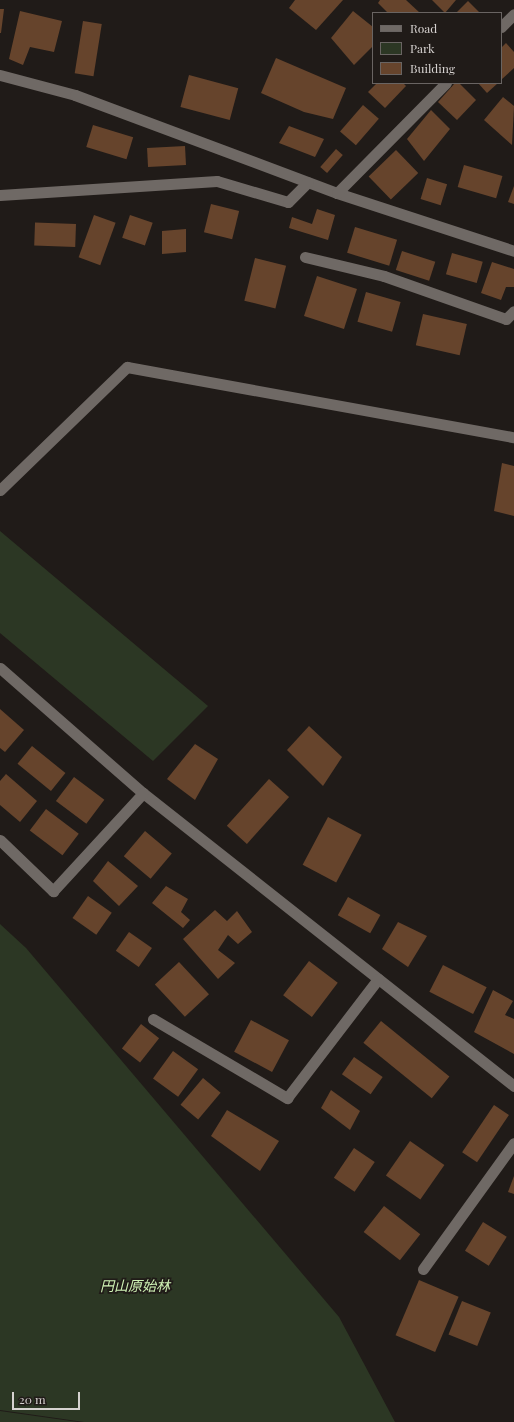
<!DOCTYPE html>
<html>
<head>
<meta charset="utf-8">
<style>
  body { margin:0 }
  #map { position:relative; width:514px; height:1422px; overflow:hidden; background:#201b18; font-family:"Playfair Display","Noto Sans JP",serif }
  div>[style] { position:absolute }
  .green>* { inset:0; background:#2c3724 }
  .building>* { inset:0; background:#66442c; transform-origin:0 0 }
  .minor>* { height:11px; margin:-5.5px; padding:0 5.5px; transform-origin:5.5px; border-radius:5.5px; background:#6f6965 }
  span { translate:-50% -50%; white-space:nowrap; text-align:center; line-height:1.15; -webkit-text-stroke:3.5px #201b18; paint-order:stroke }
  .park-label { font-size:14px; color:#cef1b4; font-style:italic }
  .legend { position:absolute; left:372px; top:12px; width:130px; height:72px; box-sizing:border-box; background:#201b18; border:1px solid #696462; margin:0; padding:5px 7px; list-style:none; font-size:12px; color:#d6d2d0 }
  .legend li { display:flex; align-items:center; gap:8px; height:20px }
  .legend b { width:20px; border:1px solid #696462 }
  .scale { position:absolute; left:12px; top:1392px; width:68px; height:18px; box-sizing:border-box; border:2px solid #d6d2d0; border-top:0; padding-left:5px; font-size:12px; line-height:14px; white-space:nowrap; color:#d6d2d0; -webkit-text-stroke:3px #201b18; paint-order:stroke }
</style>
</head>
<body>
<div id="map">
  <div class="green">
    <i style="clip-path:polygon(0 531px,208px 706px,153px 761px,0 633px)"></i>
    <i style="clip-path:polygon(0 924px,26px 948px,339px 1317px,395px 1422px,84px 1422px,0 1410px)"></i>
    <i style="clip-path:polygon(0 1411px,78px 1422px,0 1422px)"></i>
  </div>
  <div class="building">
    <i style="clip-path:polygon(295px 0,343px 0,316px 30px,289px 8px)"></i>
    <i style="clip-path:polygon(380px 0,406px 0,420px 13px,388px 13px,378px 3px)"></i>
    <i style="clip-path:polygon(432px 0,456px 0,445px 13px)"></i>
    <i style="clip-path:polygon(468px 1px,480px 13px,456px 13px)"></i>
    <i style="clip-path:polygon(0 9px,4px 9px,1px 33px,0 33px)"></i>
    <i style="clip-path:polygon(20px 11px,62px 21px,54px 52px,30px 47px,23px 65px,9px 59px)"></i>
    <i style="clip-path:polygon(353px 11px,373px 27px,373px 46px,354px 65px,331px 38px)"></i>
    <i style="left:83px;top:21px;width:19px;height:53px;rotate:9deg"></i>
    <i style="clip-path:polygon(506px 43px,514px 52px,514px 68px,501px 80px,501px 48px)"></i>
    <i style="clip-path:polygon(276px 58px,346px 88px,333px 119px,304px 112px,261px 93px)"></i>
    <i style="left:189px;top:75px;width:51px;height:33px;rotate:15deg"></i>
    <i style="clip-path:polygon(377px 83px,403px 83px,406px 86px,385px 108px,368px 92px)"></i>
    <i style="clip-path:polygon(455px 83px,459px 83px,476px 100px,457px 120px,438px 102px)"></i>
    <i style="clip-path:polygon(478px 83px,498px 83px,487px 93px)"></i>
    <i style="clip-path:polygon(503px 97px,514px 106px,512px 145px,484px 120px)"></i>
    <i style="left:363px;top:105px;width:21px;height:35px;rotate:41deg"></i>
    <i style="clip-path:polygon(431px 110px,450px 129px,424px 161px,407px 139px)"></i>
    <i style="left:93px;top:125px;width:42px;height:23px;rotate:17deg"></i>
    <i style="clip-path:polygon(289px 126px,324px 139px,315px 157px,279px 143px)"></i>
    <i style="left:185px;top:146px;width:19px;height:38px;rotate:87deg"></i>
    <i style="left:336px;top:149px;width:9px;height:24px;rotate:41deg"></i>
    <i style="left:396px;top:150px;width:32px;height:38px;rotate:46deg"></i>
    <i style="left:464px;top:165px;width:40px;height:23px;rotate:16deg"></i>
    <i style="left:427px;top:178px;width:21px;height:22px;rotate:17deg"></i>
    <i style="clip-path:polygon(514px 186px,514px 204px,508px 202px)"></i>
    <i style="left:211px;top:204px;width:29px;height:29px;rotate:14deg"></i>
    <i style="clip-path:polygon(317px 209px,335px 215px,328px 240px,289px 228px,292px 217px,312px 224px)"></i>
    <i style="left:94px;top:215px;width:23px;height:45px;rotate:20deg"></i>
    <i style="left:130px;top:215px;width:24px;height:24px;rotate:19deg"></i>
    <i style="left:76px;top:224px;width:23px;height:41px;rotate:92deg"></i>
    <i style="left:355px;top:227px;width:44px;height:27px;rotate:17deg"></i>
    <i style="clip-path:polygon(186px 229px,186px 252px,162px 254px,162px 231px)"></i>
    <i style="left:402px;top:251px;width:35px;height:20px;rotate:18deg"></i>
    <i style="left:452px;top:253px;width:32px;height:22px;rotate:16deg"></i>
    <i style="left:255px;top:258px;width:32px;height:44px;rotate:14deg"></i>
    <i style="clip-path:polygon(492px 262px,514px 269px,514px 287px,506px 287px,501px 300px,481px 293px)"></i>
    <i style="left:317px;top:276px;width:42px;height:42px;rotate:18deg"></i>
    <i style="left:366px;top:292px;width:36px;height:31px;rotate:16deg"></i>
    <i style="left:423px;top:314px;width:45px;height:32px;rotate:13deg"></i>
    <i style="clip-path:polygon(502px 463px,514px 466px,514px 516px,494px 511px)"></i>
    <i style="clip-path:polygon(0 709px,24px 730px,5px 752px,0 748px)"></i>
    <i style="clip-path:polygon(309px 726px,342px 757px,323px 786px,287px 750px)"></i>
    <i style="clip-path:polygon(195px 744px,218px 759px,195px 800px,167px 779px)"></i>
    <i style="left:32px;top:746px;width:43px;height:23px;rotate:39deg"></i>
    <i style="clip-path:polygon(6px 774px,37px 801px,20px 822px,0 805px,0 781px)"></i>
    <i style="left:74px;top:777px;width:38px;height:30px;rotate:37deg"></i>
    <i style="left:269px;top:779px;width:27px;height:63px;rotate:42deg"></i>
    <i style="left:46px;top:809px;width:41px;height:27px;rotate:37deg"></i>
    <i style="left:328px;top:817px;width:38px;height:54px;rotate:28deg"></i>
    <i style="left:145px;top:831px;width:35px;height:33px;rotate:40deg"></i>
    <i style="clip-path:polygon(108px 861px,138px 886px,119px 906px,93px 881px)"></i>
    <i style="clip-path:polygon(166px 886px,188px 899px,181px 912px,190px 920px,183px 928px,152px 903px)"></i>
    <i style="left:88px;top:896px;width:29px;height:27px;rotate:35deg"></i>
    <i style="left:348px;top:897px;width:37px;height:21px;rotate:29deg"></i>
    <i style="clip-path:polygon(215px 910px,227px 921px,237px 911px,252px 932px,238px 944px,228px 935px,218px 950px,235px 963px,218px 979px,183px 939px)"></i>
    <i style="clip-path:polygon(398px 922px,427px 936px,408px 967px,382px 949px)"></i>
    <i style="left:129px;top:932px;width:28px;height:23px;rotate:35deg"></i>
    <i style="left:309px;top:961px;width:36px;height:43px;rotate:37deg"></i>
    <i style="left:179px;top:962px;width:44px;height:33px;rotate:47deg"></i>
    <i style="left:443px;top:965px;width:49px;height:30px;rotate:27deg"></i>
    <i style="clip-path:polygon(493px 990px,513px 1001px,505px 1015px,514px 1019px,514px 1054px,474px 1032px)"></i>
    <i style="left:251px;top:1020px;width:43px;height:36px;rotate:28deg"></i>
    <i style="left:381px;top:1021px;width:88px;height:28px;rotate:39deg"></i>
    <i style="left:141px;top:1024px;width:23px;height:31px;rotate:38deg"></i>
    <i style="left:173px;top:1051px;width:31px;height:34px;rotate:36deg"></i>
    <i style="left:354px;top:1057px;width:35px;height:21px;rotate:35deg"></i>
    <i style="left:203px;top:1078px;width:23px;height:35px;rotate:40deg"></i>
    <i style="clip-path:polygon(331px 1090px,360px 1111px,350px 1130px,321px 1108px)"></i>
    <i style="left:494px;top:1105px;width:18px;height:57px;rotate:34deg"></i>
    <i style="clip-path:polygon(227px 1110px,279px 1141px,260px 1171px,211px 1136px)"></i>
    <i style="left:410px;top:1141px;width:42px;height:42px;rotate:35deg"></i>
    <i style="left:354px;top:1148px;width:25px;height:36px;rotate:34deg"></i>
    <i style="clip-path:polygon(514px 1176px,514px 1194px,508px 1192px)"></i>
    <i style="left:384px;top:1206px;width:46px;height:33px;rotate:38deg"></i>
    <i style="left:483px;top:1222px;width:28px;height:34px;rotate:32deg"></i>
    <i style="left:419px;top:1280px;width:43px;height:60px;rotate:23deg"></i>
    <i style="left:462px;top:1301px;width:31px;height:36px;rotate:22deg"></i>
  </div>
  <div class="minor">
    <i style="left:501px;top:27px;width:18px;rotate:-45deg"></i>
    <i style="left:0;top:75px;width:78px;rotate:14.9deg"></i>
    <i style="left:75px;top:95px;width:280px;rotate:20.5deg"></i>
    <i style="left:337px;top:193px;width:186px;rotate:18.1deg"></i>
    <i style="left:337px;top:193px;width:155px;rotate:-45.3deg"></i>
    <i style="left:0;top:195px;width:217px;rotate:-3.7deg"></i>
    <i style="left:217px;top:181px;width:74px;rotate:16.5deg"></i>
    <i style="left:288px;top:202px;width:28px;rotate:-45deg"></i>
    <i style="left:305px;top:257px;width:81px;rotate:13.5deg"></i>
    <i style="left:384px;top:276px;width:129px;rotate:19.4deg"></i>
    <i style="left:506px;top:319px;width:11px;rotate:-45deg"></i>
    <i style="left:0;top:490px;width:177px;rotate:-44.1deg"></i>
    <i style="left:127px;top:367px;width:393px;rotate:10.3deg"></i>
    <i style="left:0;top:668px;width:190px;rotate:41.2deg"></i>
    <i style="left:143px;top:793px;width:473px;rotate:38.3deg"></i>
    <i style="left:0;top:840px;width:74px;rotate:43.9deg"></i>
    <i style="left:53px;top:891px;width:133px;rotate:-47.4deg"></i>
    <i style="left:153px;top:1019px;width:156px;rotate:30.5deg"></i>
    <i style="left:287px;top:1098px;width:150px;rotate:-52.6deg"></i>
    <i style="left:423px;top:1269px;width:155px;rotate:-54.2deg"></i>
  </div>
  <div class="park-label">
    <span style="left:135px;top:1286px">円山原始林</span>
  </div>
  <ul class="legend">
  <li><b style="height:5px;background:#6f6965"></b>Road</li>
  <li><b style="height:11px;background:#2c3724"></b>Park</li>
  <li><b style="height:11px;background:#66442c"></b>Building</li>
  </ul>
  <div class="scale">20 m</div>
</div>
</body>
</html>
